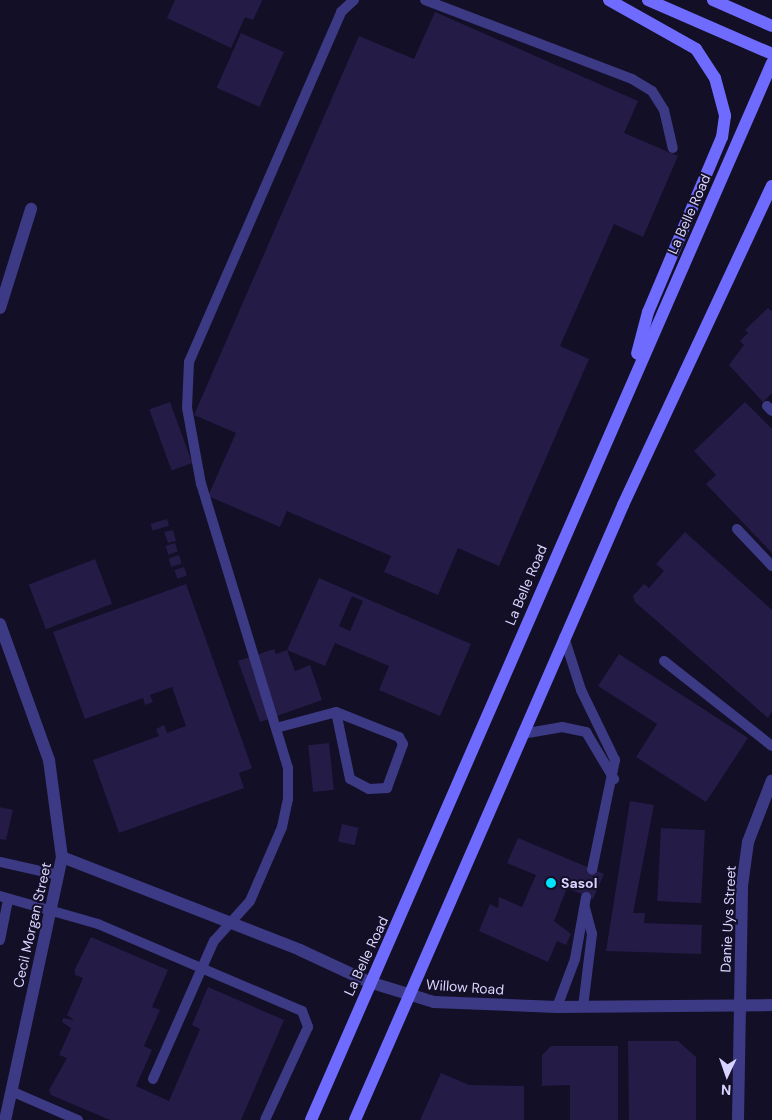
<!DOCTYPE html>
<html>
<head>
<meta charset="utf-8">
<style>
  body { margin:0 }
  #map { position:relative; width:772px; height:1120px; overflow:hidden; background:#130f26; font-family:"DM Sans",sans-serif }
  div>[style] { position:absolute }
  .building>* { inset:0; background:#241b47; transform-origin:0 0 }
  .lane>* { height:10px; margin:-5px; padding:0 5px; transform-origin:5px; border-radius:5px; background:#3d3a85 }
  .street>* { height:12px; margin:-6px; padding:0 6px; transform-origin:6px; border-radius:6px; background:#3d3a85 }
  .secondary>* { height:12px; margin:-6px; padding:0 6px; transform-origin:6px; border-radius:6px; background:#6f6bff }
  .dots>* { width:14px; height:14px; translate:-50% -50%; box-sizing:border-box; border:2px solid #130f26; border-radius:50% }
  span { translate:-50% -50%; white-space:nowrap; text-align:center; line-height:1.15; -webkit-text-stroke:4px #130f26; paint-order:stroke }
  .street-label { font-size:14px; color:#d9d4ff }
  .poi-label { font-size:14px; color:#d9d4ff; font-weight:700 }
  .left { translate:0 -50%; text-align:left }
  .north { position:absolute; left:702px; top:1050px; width:50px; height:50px; -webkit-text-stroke:4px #130f26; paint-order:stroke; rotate:183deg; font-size:14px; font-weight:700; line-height:20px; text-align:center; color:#d9d4ff }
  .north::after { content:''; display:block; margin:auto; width:18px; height:22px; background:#d9d4ff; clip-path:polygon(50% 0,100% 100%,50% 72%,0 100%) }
</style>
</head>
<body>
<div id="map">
  <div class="building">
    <i style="clip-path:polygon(175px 0,261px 0,262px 1px,253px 20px,245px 17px,231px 48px,167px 18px)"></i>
    <i style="clip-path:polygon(435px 12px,638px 101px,624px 133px,678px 156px,643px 237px,614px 224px,560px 346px,589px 359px,499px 566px,458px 548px,438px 595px,384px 572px,391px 556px,287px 511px,280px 527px,208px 496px,236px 433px,194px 415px,359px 36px,414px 59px)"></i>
    <i style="left:241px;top:33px;width:47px;height:60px;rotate:24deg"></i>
    <i style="clip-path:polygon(768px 308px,772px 311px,772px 393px,763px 402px,729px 365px,744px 345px,740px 341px,748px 333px,745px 330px)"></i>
    <i style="left:170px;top:402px;width:65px;height:22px;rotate:70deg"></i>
    <i style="clip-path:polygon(745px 402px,772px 429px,772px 553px,706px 484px,716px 475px,694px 451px)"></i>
    <i style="left:167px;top:519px;width:7px;height:17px;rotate:74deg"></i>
    <i style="clip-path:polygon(173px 530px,176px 541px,168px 543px,164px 532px)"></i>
    <i style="clip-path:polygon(685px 532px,772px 610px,772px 711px,768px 718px,635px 602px,633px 596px,644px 584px,649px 588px,664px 571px,656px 564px)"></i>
    <i style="left:175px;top:543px;width:9px;height:10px;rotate:72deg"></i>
    <i style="left:179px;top:555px;width:9px;height:11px;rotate:72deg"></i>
    <i style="left:95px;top:559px;width:48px;height:71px;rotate:69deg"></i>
    <i style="left:184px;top:567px;width:9px;height:10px;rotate:72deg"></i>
    <i style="clip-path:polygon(evenodd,319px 578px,471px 644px,440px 716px,379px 690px,389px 666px,335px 643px,325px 666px,287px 650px,319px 578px,352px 596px,363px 601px,350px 631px,339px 626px,352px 596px)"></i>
    <i style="clip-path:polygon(186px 584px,252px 768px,239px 773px,244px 788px,119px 833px,93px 760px,159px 736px,156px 729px,164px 725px,167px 733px,186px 726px,172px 687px,150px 695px,153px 702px,145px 705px,143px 698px,85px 719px,53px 632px)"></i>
    <i style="clip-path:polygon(274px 649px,276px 654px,287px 650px,295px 671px,310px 665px,322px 700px,260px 722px,238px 661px)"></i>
    <i style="clip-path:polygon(619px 654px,748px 738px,706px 802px,636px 757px,657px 724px,598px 686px)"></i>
    <i style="left:329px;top:743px;width:47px;height:21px;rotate:84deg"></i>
    <i style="clip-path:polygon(630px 801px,654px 805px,633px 913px,645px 913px,644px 923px,702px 925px,701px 954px,606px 951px)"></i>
    <i style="clip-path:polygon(0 807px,13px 810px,6px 840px,0 839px)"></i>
    <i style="left:342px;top:824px;width:17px;height:18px;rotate:13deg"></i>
    <i style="left:661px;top:828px;width:44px;height:73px;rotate:3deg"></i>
    <i style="clip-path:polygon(518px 838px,604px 874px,593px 899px,567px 888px,554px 921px,571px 934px,566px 945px,557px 941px,548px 962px,479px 931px,490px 904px,498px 908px,499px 897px,522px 907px,536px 875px,507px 863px)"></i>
    <i style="clip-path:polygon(91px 937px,168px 970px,152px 1007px,160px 1010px,144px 1046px,152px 1050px,136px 1086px,169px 1101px,200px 1029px,192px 1025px,208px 987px,284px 1020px,241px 1120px,110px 1120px,51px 1095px,49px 1090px,67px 1058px,59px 1055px,71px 1028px,62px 1022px,63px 1018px,74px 1020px,67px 1015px,83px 978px,75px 975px,75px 969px)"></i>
    <i style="clip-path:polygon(628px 1041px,678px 1041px,696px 1057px,696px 1120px,629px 1120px)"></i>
    <i style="clip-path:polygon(551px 1046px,618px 1046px,618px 1120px,570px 1120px,570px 1085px,542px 1086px,542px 1055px)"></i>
    <i style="clip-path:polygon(441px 1073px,469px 1085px,524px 1086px,524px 1120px,420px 1120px)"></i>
  </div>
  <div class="lane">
    <i style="left:425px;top:0;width:222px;rotate:20.9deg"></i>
    <i style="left:632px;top:79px;width:23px;rotate:31deg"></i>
    <i style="left:652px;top:91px;width:22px;rotate:58deg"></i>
    <i style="left:664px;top:110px;width:39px;rotate:77deg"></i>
    <i style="left:767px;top:406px;width:7px;rotate:45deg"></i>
    <i style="left:737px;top:529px;width:51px;rotate:46.6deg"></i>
    <i style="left:564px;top:637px;width:56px;rotate:72.2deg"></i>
    <i style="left:581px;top:690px;width:78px;rotate:64.1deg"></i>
    <i style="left:615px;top:760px;width:112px;rotate:101.8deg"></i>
    <i style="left:664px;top:661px;width:137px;rotate:38.2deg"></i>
    <i style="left:276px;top:728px;width:62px;rotate:-14.9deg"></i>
    <i style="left:336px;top:712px;width:68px;rotate:21.6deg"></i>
    <i style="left:399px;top:737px;width:8px;rotate:60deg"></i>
    <i style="left:403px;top:744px;width:47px;rotate:110deg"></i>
    <i style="left:387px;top:788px;width:18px;rotate:177deg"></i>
    <i style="left:369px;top:789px;width:21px;rotate:-152deg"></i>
    <i style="left:350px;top:779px;width:68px;rotate:-101.8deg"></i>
    <i style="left:522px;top:734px;width:41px;rotate:-9.9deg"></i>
    <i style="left:562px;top:727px;width:25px;rotate:12deg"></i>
    <i style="left:586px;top:732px;width:55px;rotate:59.2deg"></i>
    <i style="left:0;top:862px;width:59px;rotate:12.6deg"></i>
    <i style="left:0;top:896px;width:102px;rotate:15.9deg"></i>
    <i style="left:98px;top:924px;width:222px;rotate:23.1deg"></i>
    <i style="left:302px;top:1011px;width:17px;rotate:69deg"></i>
    <i style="left:308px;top:1027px;width:102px;rotate:114.8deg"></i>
    <i style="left:0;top:940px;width:41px;rotate:-78.7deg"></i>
    <i style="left:557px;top:1007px;width:51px;rotate:-69.4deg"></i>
    <i style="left:575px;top:959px;width:63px;rotate:-79.9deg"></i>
    <i style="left:583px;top:1007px;width:74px;rotate:-83deg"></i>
    <i style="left:592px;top:934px;width:27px;rotate:-105deg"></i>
    <i style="left:153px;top:1079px;width:151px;rotate:-66.2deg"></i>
    <i style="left:214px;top:941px;width:54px;rotate:-48deg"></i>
    <i style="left:250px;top:901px;width:81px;rotate:-66.6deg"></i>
    <i style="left:282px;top:827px;width:29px;rotate:-78deg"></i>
    <i style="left:288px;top:799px;width:31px;rotate:-90deg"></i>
    <i style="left:288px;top:768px;width:297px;rotate:-107deg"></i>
    <i style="left:201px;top:484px;width:77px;rotate:-100.4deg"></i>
    <i style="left:187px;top:408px;width:46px;rotate:-87.5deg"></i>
    <i style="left:189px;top:362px;width:382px;rotate:-66.5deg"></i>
    <i style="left:341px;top:12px;width:18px;rotate:-43deg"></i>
    <i style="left:11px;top:1091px;width:73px;rotate:23.4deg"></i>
  </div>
  <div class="street">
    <i style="left:0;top:308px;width:104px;rotate:-72.6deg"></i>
    <i style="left:0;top:624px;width:145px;rotate:70.2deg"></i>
    <i style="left:49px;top:760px;width:98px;rotate:82.4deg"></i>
    <i style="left:62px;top:857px;width:269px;rotate:102.2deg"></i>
    <i style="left:62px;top:857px;width:256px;rotate:21.3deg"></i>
    <i style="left:300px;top:950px;width:76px;rotate:24.9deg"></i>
    <i style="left:369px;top:982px;width:68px;rotate:17.1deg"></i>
    <i style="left:434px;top:1002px;width:123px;rotate:2.3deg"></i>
    <i style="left:557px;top:1007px;width:215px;rotate:-0.5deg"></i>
    <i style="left:738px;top:1120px;width:234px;rotate:-89deg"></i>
    <i style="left:742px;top:886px;width:44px;rotate:-82.2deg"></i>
    <i style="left:748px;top:842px;width:66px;rotate:-68.8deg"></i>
  </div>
  <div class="secondary">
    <i style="left:609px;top:0;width:100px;rotate:29.4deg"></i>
    <i style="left:696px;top:49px;width:35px;rotate:57deg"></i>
    <i style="left:715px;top:78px;width:39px;rotate:75deg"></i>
    <i style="left:725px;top:116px;width:21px;rotate:98deg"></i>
    <i style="left:722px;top:137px;width:190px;rotate:112.9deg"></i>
    <i style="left:648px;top:312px;width:43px;rotate:104.7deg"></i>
    <i style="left:648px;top:0;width:135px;rotate:23.5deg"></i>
    <i style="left:713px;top:0;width:64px;rotate:23.8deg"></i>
    <i style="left:311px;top:1120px;width:1153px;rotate:-66.44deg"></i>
    <i style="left:355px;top:1120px;width:671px;rotate:-66.45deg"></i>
    <i style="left:623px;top:505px;width:352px;rotate:-65deg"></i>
  </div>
  <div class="dots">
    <i style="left:551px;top:883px;background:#00e5ff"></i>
  </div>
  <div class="street-label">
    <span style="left:689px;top:214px;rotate:-66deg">La Belle Road</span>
    <span style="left:526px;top:585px;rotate:-67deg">La Belle Road</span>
    <span style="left:728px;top:919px;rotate:-87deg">Danie Uys Street</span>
    <span style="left:32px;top:925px;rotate:-77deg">Cecil Morgan Street</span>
    <span style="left:366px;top:956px;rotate:-65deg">La Belle Road</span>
    <span style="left:465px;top:987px;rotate:4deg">Willow Road</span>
  </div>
  <div class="poi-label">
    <span class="left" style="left:561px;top:883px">Sasol</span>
  </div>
  <div class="north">N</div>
</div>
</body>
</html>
